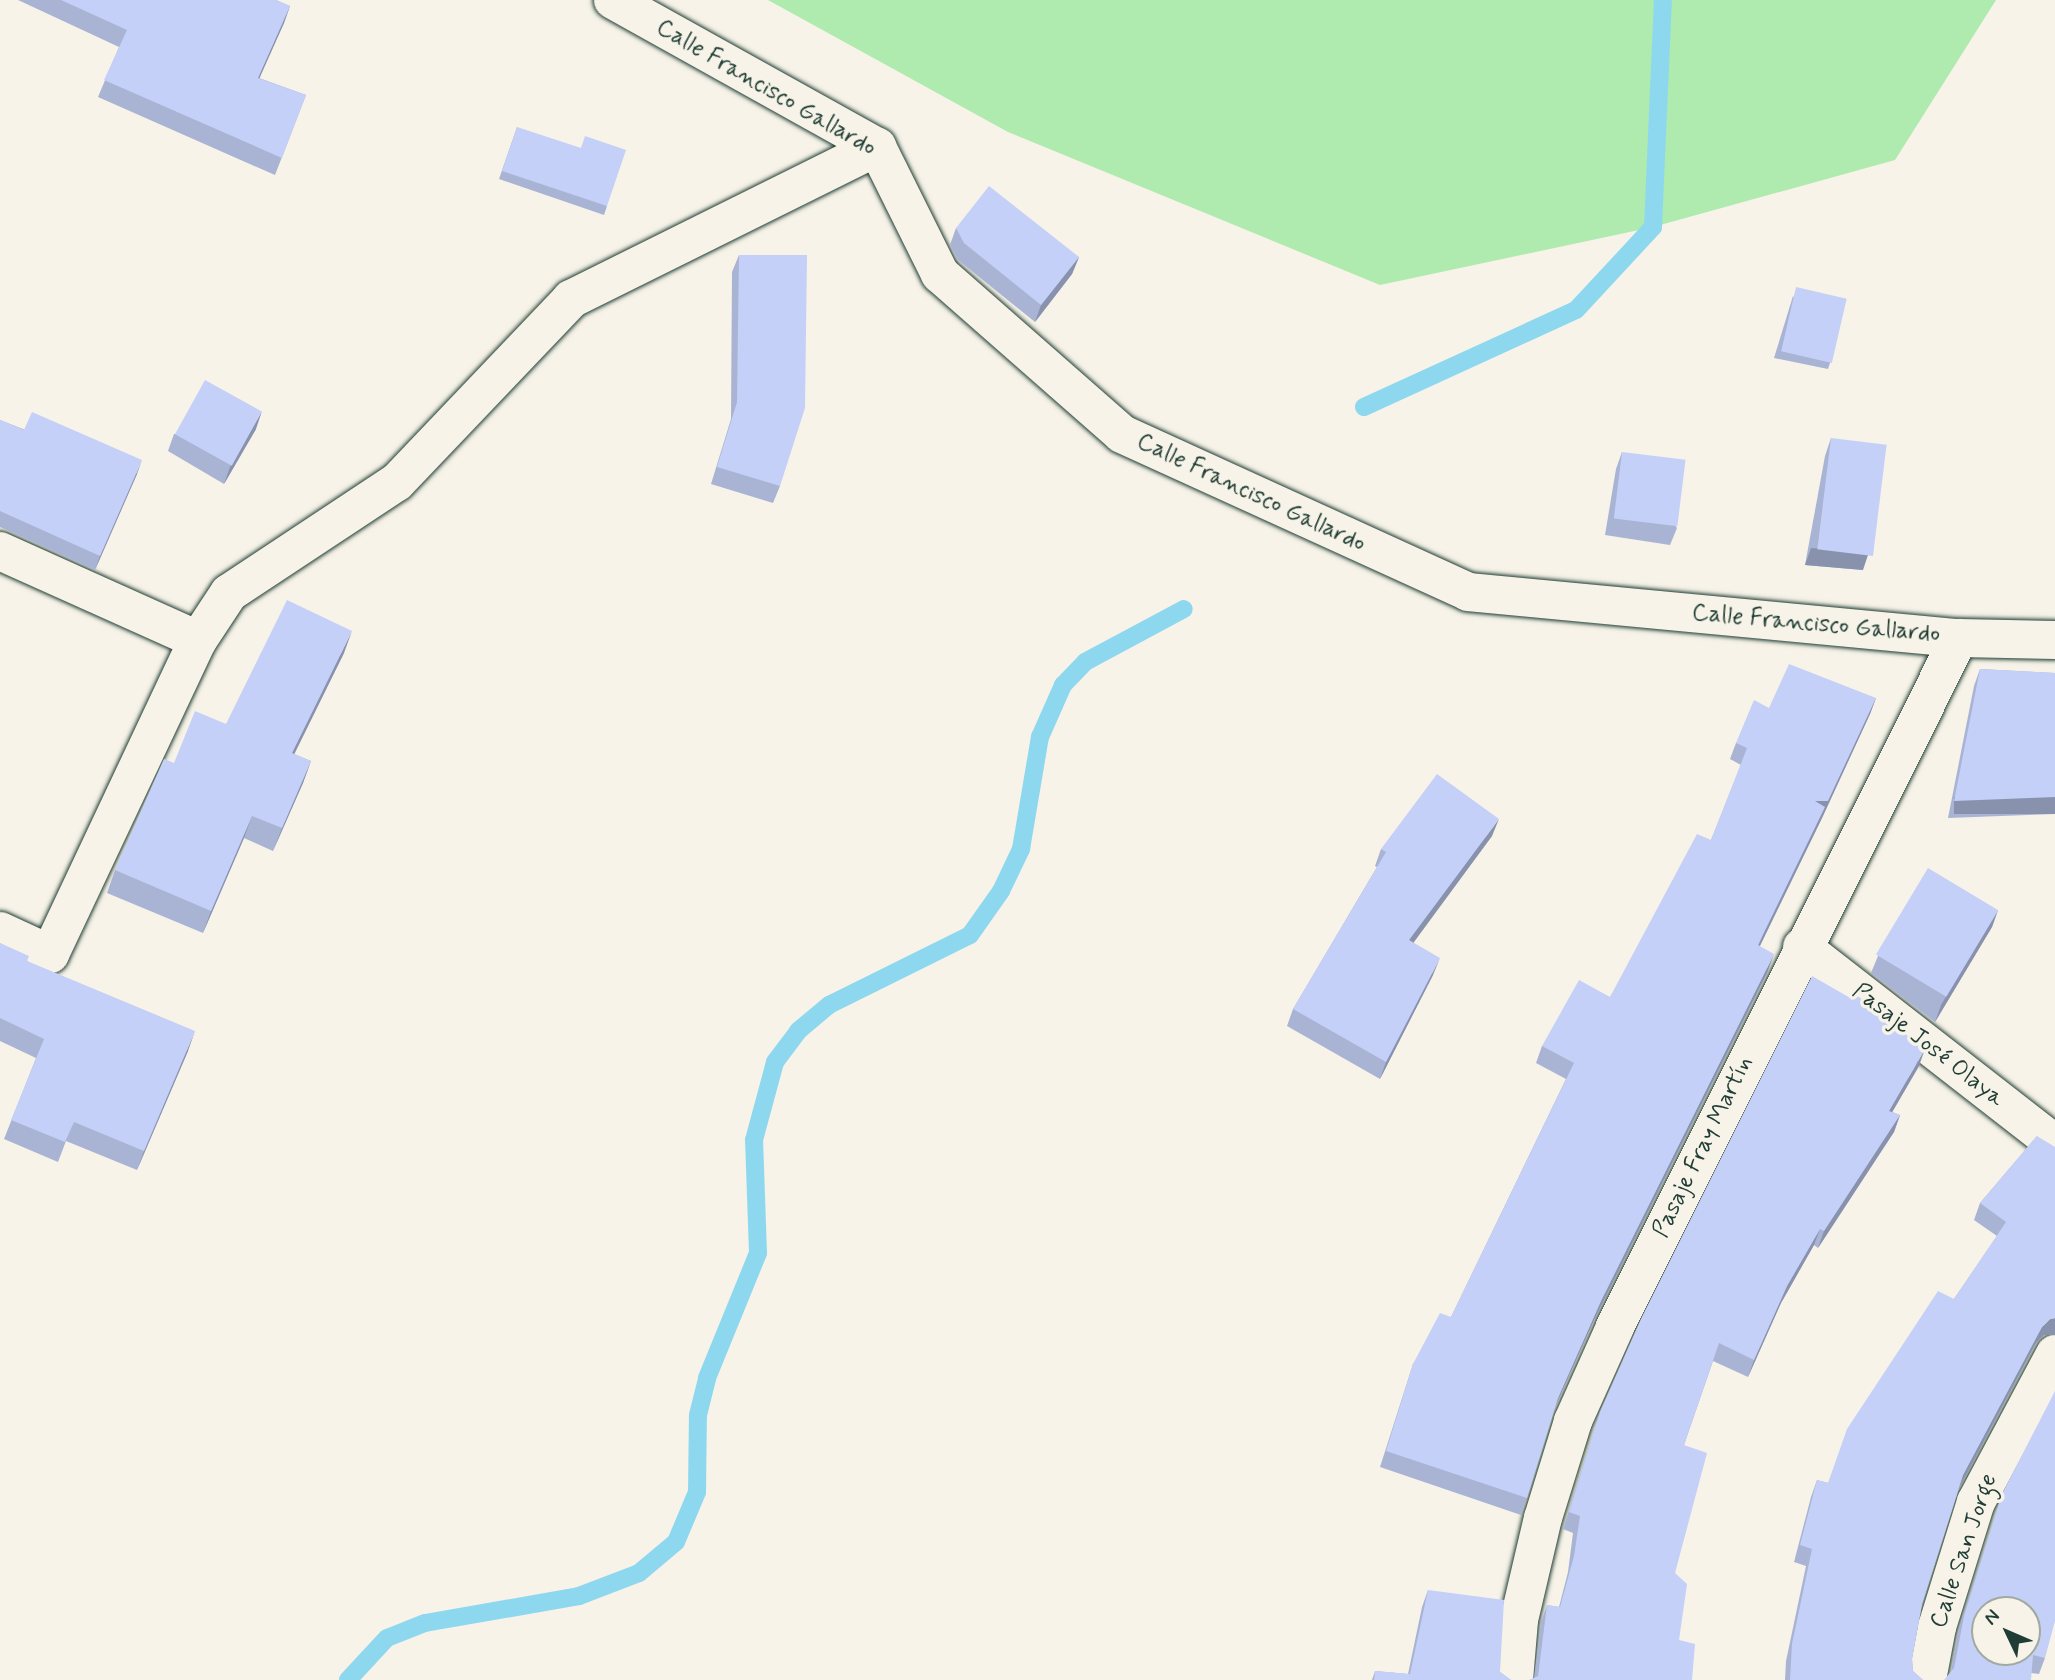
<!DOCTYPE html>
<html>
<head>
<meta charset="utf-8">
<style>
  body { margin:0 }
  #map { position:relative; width:2055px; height:1680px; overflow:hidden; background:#f7f3e8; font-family:Mynerve,sans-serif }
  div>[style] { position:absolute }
  .green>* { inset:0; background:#afeaaf }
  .stream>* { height:18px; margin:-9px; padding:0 9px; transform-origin:9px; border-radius:9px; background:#8ed8ef }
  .roads { filter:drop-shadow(0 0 2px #1f3d34) drop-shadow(0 0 2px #1f3d34) }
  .minor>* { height:38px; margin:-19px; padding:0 19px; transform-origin:19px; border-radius:19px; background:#f7f3e8 }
  .wall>* { inset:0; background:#a9b3d4 }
  .shaded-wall>* { inset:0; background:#8992ad; transform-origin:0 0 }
  .building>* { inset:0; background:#c4d0f7; transform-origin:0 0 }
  span { translate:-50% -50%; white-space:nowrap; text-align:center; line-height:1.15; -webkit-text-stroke:7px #f7f3e8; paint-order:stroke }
  .street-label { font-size:24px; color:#1f3d34 }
  .north { position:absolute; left:1971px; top:1596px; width:70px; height:70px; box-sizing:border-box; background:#f7f3e8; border:2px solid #a1aaa0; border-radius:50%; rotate:314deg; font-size:19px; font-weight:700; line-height:28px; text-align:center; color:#1f3d34 }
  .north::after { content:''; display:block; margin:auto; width:24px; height:32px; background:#1f3d34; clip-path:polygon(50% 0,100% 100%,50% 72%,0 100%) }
</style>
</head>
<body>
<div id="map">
  <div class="green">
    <i style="clip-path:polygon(768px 0,1996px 0,1895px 160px,1653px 227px,1380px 285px,1008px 132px)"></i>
  </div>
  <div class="stream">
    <i style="left:1364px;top:407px;width:233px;rotate:-24.6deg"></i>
    <i style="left:1576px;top:310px;width:113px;rotate:-47.1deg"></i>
    <i style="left:1653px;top:227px;width:227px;rotate:-87.5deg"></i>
    <i style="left:348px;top:1680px;width:57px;rotate:-47.1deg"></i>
    <i style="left:387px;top:1638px;width:41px;rotate:-21.5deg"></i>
    <i style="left:425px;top:1623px;width:156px;rotate:-9.9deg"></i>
    <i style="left:579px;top:1596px;width:64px;rotate:-21deg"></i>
    <i style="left:639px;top:1573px;width:48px;rotate:-40deg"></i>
    <i style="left:676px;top:1542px;width:54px;rotate:-67.2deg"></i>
    <i style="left:697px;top:1492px;width:77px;rotate:-89.3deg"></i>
    <i style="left:698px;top:1415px;width:38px;rotate:-76deg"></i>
    <i style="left:707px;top:1378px;width:135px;rotate:-67.8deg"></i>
    <i style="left:758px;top:1253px;width:113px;rotate:-92deg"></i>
    <i style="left:754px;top:1140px;width:81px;rotate:-74.9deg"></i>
    <i style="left:775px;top:1062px;width:39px;rotate:-53deg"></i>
    <i style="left:798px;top:1031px;width:40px;rotate:-40deg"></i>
    <i style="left:829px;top:1005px;width:157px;rotate:-26.4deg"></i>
    <i style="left:970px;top:935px;width:54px;rotate:-54.8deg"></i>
    <i style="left:1001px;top:891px;width:47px;rotate:-64.5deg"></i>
    <i style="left:1021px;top:849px;width:114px;rotate:-80.4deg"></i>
    <i style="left:1040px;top:737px;width:57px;rotate:-66.1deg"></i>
    <i style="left:1063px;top:685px;width:32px;rotate:-46deg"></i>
    <i style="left:1085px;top:662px;width:112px;rotate:-28.2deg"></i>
  </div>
  <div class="roads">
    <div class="minor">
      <i style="left:613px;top:0;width:302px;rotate:29.1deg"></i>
      <i style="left:877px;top:147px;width:142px;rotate:63.6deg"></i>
      <i style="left:940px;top:274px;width:242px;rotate:41.3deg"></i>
      <i style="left:1122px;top:434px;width:380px;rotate:24.5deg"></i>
      <i style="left:1468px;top:592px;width:493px;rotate:5.4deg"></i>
      <i style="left:1959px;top:638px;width:96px;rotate:1.2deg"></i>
      <i style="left:0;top:551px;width:217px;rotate:24.2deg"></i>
      <i style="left:0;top:931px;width:55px;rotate:24.7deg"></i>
      <i style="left:50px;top:954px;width:347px;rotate:-64.8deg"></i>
      <i style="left:198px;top:640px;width:56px;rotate:-56.6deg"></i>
      <i style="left:229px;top:593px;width:201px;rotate:-33.5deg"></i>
      <i style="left:397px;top:482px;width:253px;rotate:-46.4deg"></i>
      <i style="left:571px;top:299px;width:342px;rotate:-26.4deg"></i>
      <i style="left:1802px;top:947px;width:321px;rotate:37.9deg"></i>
      <i style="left:1514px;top:1680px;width:60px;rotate:-85.2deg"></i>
      <i style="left:1519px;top:1620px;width:105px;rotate:-76.8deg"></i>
      <i style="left:1543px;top:1518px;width:102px;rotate:-72.8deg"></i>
      <i style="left:1573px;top:1421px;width:103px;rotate:-65.9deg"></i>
      <i style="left:1615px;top:1327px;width:770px;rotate:-63.47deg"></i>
      <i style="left:1927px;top:1680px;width:54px;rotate:-79.3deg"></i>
      <i style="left:1937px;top:1627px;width:131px;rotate:-72.7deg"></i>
      <i style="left:1976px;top:1502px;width:168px;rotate:-61.9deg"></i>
    </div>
  </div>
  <div class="wall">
    <i style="clip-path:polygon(18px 0,276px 0,290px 6px,284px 23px,259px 78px,306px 95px,275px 175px,98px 97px,119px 47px)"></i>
    <i style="clip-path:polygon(517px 127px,607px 206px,604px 215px,499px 179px)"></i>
    <i style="clip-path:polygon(956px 228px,1079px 257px,1072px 274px,1035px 322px,958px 260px,950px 245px)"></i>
    <i style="clip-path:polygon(739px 255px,780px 486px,773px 503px,711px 484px,731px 419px,732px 272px)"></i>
    <i style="clip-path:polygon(1793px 296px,1831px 360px,1828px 369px,1774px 358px)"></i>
    <i style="clip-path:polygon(0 420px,137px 474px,95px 570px,0 527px)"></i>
    <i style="clip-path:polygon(256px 429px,224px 484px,168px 451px,174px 434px)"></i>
    <i style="clip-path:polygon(1831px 438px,1863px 570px,1805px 565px,1825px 456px)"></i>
    <i style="clip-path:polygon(1622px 452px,1677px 528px,1670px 545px,1605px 535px,1616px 469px)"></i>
    <i style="clip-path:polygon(344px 653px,294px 754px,311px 761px,303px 783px,273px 851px,244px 838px,203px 933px,107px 893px,115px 870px,174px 763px,226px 724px)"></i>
    <i style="clip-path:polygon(1980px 669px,2055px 673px,2055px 814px,1948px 818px,1974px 686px)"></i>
    <i style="clip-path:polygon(1876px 698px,1870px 714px,1822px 818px,1760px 946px,1768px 971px,1595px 1318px,1555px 1407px,1521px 1515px,1380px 1467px,1413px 1364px,1451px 1317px,1566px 1079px,1536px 1063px,1542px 1046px,1610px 997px,1711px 840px,1741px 765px,1730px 759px,1736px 743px,1769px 708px)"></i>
    <i style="clip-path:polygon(1492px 836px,1413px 942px,1433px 975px,1380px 1079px,1287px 1026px,1293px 1009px,1377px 867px,1375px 866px,1381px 849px)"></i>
    <i style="clip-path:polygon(1998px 910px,1992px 927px,1935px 1022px,1871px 973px,1878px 956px)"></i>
    <i style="clip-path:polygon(0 943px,27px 961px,188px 1051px,137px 1170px,66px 1141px,58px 1162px,4px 1139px,36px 1058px,0 1041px)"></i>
    <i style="clip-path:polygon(1919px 1066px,1892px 1112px,1900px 1115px,1894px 1132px,1818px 1248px,1814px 1245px,1781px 1303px,1748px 1377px,1713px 1361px,1684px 1445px,1675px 1573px,1679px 1640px,1534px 1678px,1541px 1622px,1547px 1605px,1559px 1607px,1568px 1572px,1573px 1533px,1563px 1529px,1600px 1412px)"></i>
    <i style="clip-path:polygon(2037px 1136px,2044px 1335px,2036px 1343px,1959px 1488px,1922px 1604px,1912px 1659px,1913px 1671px,1923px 1680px,1785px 1680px,1786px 1661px,1806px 1566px,1794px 1562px,1811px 1497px,1817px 1480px,1828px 1483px,1997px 1236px,1974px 1220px,1980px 1203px)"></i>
    <i style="clip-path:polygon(2002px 1494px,2045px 1658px,2039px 1674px,2031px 1673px,1951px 1672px,1958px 1632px)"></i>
    <i style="clip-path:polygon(1428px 1590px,1500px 1672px,1511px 1680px,1372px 1680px,1375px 1671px,1408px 1674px,1422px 1607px)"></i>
  </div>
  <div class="shaded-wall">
    <i style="clip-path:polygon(290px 6px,284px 23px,252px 95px,258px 78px)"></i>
    <i style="clip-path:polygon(1079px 257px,1072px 274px,1035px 322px,1041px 305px)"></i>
    <i style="clip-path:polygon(262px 411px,256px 429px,224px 484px,230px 467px)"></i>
    <i style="clip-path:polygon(142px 460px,137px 474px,95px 570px,100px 556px)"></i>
    <i style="clip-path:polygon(1811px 548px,1869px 552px,1863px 570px,1805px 565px)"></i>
    <i style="clip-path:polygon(352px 631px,344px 653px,284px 775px,292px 753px)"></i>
    <i style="clip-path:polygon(1876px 698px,1870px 714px,1822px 818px,1752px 962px,1815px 801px)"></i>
    <i style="clip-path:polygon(311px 761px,303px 783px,273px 851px,282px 828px)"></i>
    <i style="left:2055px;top:797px;width:17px;height:101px;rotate:90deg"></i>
    <i style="clip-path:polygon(252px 816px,244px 838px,203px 933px,211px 911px)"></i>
    <i style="clip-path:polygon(1499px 819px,1492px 836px,1403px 957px,1409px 940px)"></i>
    <i style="clip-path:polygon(1998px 910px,1992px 927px,1935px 1022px,1941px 1005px)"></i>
    <i style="clip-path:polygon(1774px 954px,1768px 971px,1595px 1318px,1552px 1414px,1558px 1398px,1601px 1301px)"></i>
    <i style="clip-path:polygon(1440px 958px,1433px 975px,1380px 1079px,1386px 1062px)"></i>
    <i style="clip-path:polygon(195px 1031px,188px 1051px,137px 1170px,144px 1151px)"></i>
    <i style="clip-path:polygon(1925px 1049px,1919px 1066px,1883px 1128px,1889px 1111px)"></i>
    <i style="clip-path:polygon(1900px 1115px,1894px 1132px,1818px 1248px,1824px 1231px)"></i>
    <i style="clip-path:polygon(1820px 1229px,1814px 1245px,1781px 1303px,1748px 1377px,1754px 1360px,1787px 1286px)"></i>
    <i style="clip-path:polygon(2055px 1318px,2055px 1335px,2044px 1335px,2036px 1343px,1957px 1492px,1963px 1475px,2042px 1327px,2050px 1319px)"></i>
  </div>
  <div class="building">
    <i style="clip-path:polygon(61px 0,276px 0,290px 6px,258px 78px,306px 95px,282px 158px,104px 80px,127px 30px)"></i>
    <i style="clip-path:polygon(517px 127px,581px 148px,585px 136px,626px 150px,607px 206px,502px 171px)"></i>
    <i style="clip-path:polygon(989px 186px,1079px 257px,1041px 305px,964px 243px,956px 228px)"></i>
    <i style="clip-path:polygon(739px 255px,807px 255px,805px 408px,780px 486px,717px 467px,737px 402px)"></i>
    <i style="left:1796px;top:287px;width:52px;height:66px;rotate:13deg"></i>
    <i style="left:205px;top:380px;width:65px;height:62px;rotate:29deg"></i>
    <i style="clip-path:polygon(32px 412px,142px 460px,100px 556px,0 511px,0 420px,24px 430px)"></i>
    <i style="left:1831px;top:438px;width:56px;height:112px;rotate:7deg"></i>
    <i style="left:1622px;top:452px;width:64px;height:67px;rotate:7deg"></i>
    <i style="clip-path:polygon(287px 600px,352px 631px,292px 753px,311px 761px,282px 828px,252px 816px,211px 911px,115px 870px,164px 759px,174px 763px,195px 711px,226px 724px)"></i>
    <i style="clip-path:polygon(1789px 664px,1876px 698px,1828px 801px,1815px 801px,1825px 807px,1758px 945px,1774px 954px,1601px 1301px,1558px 1398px,1527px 1498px,1386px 1451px,1413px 1364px,1440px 1313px,1451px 1317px,1574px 1063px,1542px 1046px,1579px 980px,1610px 997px,1697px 834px,1711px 840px,1747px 748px,1736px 743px,1754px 700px,1769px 708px)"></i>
    <i style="clip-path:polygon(1980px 669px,2055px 673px,2055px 797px,1954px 801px)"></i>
    <i style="clip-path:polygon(1437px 774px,1499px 819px,1409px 940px,1440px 958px,1386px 1062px,1293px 1009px,1386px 852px,1381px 849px)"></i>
    <i style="left:1928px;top:868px;width:82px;height:101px;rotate:31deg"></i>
    <i style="clip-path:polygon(0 943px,29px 956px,27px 961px,195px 1031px,144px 1151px,74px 1122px,65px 1142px,11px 1120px,44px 1039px,0 1018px)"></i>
    <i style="clip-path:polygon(1812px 976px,1852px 999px,1855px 994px,1925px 1049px,1889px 1111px,1900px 1115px,1824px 1231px,1820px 1229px,1787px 1286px,1754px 1360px,1719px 1343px,1684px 1445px,1707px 1453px,1675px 1573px,1687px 1584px,1679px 1640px,1695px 1644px,1692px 1680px,1529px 1680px,1538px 1676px,1547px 1605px,1560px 1607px,1574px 1556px,1580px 1516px,1569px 1512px,1600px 1412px,1641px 1319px)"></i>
    <i style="clip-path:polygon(2037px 1136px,2055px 1147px,2055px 1318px,2050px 1319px,2042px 1327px,1963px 1475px,1922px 1604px,1912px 1659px,1913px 1671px,1923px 1680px,1790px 1680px,1792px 1644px,1812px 1549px,1800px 1545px,1817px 1480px,1828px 1483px,1847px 1429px,1938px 1291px,1954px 1299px,2006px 1222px,1980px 1203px)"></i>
    <i style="clip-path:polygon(evenodd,2055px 1391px,2055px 1621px,2045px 1658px,2033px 1655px,2031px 1680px,1944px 1680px,1954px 1668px,1964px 1616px,2002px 1494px,2055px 1391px,1985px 1610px,2027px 1610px,2027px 1652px,1985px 1652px,1985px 1610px)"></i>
    <i style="clip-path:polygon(1428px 1590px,1504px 1600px,1500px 1672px,1511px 1680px,1374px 1680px,1375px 1671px,1410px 1674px)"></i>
  </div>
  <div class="street-label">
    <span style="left:766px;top:88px;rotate:30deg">Calle Francisco Gallardo</span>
    <span style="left:1251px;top:493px;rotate:25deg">Calle Francisco Gallardo</span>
    <span style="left:1816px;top:624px;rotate:5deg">Calle Francisco Gallardo</span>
    <span style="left:1928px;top:1045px;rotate:38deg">Pasaje José Olaya</span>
    <span style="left:1703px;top:1147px;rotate:-64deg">Pasaje Fray Martín</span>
    <span style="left:1964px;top:1551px;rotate:-71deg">Calle San Jorge</span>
  </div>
  <div class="north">N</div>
</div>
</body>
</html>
